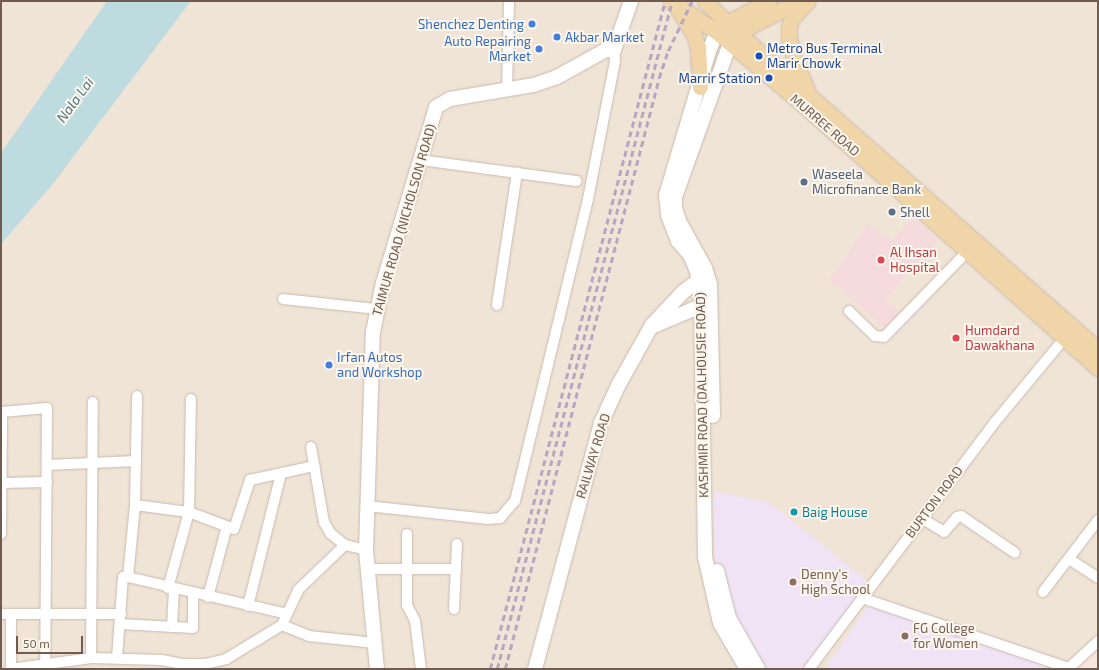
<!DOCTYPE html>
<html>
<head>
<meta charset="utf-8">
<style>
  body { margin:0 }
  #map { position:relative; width:1099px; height:670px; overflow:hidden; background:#f9f2e7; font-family:"Exo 2",sans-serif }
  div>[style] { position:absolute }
  .residential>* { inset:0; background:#f0e4d6; transform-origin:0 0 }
  .commercial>* { inset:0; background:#f8e5dc }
  .education>* { inset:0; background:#efe3f5 }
  .medical>* { inset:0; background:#f6dbde }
  .water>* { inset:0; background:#bedbe0 }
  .roads { filter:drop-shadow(0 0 1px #c9baae) drop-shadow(0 0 1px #c9baae) }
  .street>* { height:10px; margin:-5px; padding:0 5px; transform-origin:5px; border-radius:5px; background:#fff }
  .secondary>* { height:14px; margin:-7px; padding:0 7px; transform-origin:7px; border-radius:7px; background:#fff }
  .primary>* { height:15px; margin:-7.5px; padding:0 7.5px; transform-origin:7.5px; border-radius:7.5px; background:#efd5a8 }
  .rail>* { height:2.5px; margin-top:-1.25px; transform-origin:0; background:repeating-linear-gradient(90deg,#b5a7c1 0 6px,transparent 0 10px) }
  .dots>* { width:11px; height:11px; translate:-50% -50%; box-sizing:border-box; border:2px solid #fcf6ed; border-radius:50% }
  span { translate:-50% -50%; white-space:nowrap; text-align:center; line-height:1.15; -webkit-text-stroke:4px #fcf6ed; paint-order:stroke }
  .shop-label { font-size:13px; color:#366cbe }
  .right { translate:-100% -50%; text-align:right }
  .left { translate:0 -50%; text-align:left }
  .transit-label { font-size:13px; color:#164399 }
  .street-label { font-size:13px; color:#6f5b4f }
  .service-label { font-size:13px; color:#4e5e75 }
  .health-label { font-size:13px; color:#be3a42 }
  .culture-label { font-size:13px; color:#0d838f }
  .education-label { font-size:13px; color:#785e54 }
  .water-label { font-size:14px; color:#4c7680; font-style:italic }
  .frame { position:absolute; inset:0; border:2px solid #6f5b4f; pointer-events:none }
  .scale { position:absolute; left:16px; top:636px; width:67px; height:18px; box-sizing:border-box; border:2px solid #6f5b4f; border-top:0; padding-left:5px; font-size:12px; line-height:14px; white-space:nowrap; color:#6f5b4f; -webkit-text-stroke:3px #fcf6ed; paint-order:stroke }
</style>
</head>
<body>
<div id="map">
  <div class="residential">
    <i style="left:1px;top:1px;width:1097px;height:668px"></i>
  </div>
  <div class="commercial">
    <i style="clip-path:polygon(1098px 647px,1098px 669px,1068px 669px)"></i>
  </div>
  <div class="education">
    <i style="clip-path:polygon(713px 491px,770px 503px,871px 584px,809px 669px,758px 669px,719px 579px,715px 558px)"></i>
    <i style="clip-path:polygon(868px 606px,1057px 666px,1056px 669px,825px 669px)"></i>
  </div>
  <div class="medical">
    <i style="clip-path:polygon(913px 216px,937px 240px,886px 299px,900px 313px,886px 329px,829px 280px,868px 224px,893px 241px)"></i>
  </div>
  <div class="water">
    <i style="clip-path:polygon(107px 1px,191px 1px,52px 185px,1px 244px,1px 153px)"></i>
  </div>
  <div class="roads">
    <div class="street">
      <i style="left:507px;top:91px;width:90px;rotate:-88.7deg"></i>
      <i style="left:421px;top:160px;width:157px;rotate:7.7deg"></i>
      <i style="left:283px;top:299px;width:95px;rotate:6.1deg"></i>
      <i style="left:497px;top:305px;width:134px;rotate:-81.4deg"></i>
      <i style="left:849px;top:311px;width:36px;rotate:44deg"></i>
      <i style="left:875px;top:336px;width:9px;rotate:6deg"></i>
      <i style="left:884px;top:337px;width:119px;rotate:-45.7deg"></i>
      <i style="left:1px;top:412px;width:46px;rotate:-5deg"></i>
      <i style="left:47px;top:408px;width:261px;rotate:90.4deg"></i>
      <i style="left:311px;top:447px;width:76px;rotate:80.2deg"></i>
      <i style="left:324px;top:522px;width:13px;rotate:61deg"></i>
      <i style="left:330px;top:533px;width:19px;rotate:39deg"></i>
      <i style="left:345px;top:545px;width:22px;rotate:13deg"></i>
      <i style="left:47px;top:465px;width:89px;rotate:-2.6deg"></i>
      <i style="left:1px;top:483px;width:46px;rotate:-1.2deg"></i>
      <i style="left:135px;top:505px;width:54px;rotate:7.4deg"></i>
      <i style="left:189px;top:512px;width:48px;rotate:20.7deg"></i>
      <i style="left:234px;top:529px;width:52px;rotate:-71.9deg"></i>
      <i style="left:250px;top:480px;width:66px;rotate:-12.3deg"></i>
      <i style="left:367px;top:506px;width:122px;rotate:6.1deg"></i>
      <i style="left:488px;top:519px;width:12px;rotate:-5deg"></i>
      <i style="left:500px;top:518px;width:23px;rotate:-49deg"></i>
      <i style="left:515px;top:501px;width:311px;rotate:-76.4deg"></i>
      <i style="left:588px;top:199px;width:141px;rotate:-78.9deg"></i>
      <i style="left:615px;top:61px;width:11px;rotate:-95deg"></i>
      <i style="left:921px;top:518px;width:27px;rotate:31deg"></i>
      <i style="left:944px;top:532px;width:20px;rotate:-49deg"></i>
      <i style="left:957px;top:517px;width:4px;rotate:-14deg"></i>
      <i style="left:961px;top:516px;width:65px;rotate:34.4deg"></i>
      <i style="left:1px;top:534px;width:122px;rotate:-89.5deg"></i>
      <i style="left:407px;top:534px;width:71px;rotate:90deg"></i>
      <i style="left:407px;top:605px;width:18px;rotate:63deg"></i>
      <i style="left:415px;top:621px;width:48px;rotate:82.9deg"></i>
      <i style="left:1069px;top:559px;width:35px;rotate:33deg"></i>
      <i style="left:368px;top:569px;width:88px"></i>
      <i style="left:128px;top:577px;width:163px;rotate:13.1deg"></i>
      <i style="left:168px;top:588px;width:79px;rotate:-74.6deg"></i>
      <i style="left:189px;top:512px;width:113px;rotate:-89deg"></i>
      <i style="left:1043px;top:592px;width:91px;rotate:-52.6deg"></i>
      <i style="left:208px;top:597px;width:69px;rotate:-75deg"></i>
      <i style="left:862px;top:598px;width:219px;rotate:18.7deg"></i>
      <i style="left:248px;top:606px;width:136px;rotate:-76deg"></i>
      <i style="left:454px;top:609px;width:65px;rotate:-87.4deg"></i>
      <i style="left:1px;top:614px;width:120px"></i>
      <i style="left:120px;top:624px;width:73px;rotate:3.1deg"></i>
      <i style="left:193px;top:628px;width:34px;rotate:-90deg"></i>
      <i style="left:282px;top:625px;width:29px;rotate:22deg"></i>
      <i style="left:309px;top:636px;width:66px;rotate:6.1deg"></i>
      <i style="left:172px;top:627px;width:37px;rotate:-87deg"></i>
      <i style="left:91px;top:658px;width:256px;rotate:-89.6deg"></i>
      <i style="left:117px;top:658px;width:81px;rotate:-85.8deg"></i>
      <i style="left:123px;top:577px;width:5px"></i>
      <i style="left:128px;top:577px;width:72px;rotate:-84.4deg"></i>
      <i style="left:135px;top:505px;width:109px;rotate:-88.9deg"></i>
      <i style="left:10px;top:669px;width:82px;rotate:-7.7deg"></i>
      <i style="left:91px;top:658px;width:71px;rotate:1.6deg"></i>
      <i style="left:162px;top:660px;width:20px;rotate:11deg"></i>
      <i style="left:182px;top:664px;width:23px"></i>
      <i style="left:205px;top:664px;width:22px;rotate:-13deg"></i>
      <i style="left:226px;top:659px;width:66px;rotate:-31.3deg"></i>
      <i style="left:282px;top:625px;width:38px;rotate:-65deg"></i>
      <i style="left:298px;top:590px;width:65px;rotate:-43.8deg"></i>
      <i style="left:11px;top:669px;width:55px;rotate:-90deg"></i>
      <i style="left:809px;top:669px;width:309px;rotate:-53deg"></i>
      <i style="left:995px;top:422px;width:108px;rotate:-50.3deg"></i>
      <i style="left:1068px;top:669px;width:41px;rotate:-43deg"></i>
    </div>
    <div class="secondary">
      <i style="left:717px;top:32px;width:21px;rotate:113deg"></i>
      <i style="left:709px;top:51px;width:150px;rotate:106.6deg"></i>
      <i style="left:666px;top:195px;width:20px;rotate:84deg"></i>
      <i style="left:668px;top:215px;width:28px;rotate:69deg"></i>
      <i style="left:678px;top:241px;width:18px;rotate:49deg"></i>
      <i style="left:690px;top:255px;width:17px;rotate:66deg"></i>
      <i style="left:697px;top:271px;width:27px;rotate:82deg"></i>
      <i style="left:701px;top:298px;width:259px;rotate:89.1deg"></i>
      <i style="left:705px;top:557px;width:68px;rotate:77.2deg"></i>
      <i style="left:720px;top:623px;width:53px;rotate:59.6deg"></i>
      <i style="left:651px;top:327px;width:54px;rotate:-22.8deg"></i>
      <i style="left:701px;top:306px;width:8px;rotate:-7deg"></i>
      <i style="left:713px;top:416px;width:132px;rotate:-91.3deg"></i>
      <i style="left:710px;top:284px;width:17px;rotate:-107deg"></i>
      <i style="left:705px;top:268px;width:54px;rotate:-119deg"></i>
      <i style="left:679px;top:221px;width:13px;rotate:-108deg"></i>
      <i style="left:675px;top:209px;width:12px;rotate:-90deg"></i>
      <i style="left:675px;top:197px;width:164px;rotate:-70.3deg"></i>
      <i style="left:717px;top:571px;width:49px;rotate:75.7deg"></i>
      <i style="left:729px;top:618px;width:59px;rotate:60.4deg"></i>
      <i style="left:377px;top:669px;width:120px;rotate:-95.3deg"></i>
      <i style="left:366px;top:550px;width:218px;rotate:-88.2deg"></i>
      <i style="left:373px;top:332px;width:50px;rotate:-78.5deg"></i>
      <i style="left:383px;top:283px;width:184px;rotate:-73.2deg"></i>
      <i style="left:436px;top:107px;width:16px;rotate:-30deg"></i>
      <i style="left:450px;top:99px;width:85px;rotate:-9.5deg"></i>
      <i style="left:534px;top:85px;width:24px;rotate:-19deg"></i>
      <i style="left:557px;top:77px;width:56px;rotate:-28.9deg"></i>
      <i style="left:606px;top:50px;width:8px"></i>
      <i style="left:614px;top:50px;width:52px;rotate:-70.9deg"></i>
      <i style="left:535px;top:669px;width:255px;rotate:-75deg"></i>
      <i style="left:601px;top:423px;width:41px;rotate:-65.3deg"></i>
      <i style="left:618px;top:386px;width:70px;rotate:-60.9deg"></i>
      <i style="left:652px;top:325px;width:45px;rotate:-46.8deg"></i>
      <i style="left:683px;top:292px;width:29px;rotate:-36deg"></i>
    </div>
    <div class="primary">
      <i style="left:671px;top:1px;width:55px;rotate:34deg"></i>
      <i style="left:717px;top:32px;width:119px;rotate:40.2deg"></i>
      <i style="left:808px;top:109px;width:389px;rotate:41.8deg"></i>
      <i style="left:705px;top:1px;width:37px;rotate:45deg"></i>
      <i style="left:731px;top:27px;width:488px;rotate:41.3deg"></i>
      <i style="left:678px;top:9px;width:31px;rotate:58deg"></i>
      <i style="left:694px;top:35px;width:13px;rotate:72deg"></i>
      <i style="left:698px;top:47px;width:40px;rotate:87.1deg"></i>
      <i style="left:727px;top:23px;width:47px;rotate:-27.6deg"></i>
      <i style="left:733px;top:41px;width:23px;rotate:-41deg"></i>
      <i style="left:750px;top:26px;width:55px;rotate:-27deg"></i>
      <i style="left:807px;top:90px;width:30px;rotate:-113deg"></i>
      <i style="left:795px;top:62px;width:25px;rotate:-104deg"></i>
      <i style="left:789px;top:38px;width:12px;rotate:-90deg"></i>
      <i style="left:789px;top:26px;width:9px;rotate:-69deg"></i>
      <i style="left:792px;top:18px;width:23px;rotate:-47deg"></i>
    </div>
  </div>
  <div class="rail">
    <i style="left:490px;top:669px;width:691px;rotate:-75.32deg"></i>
    <i style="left:497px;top:669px;width:691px;rotate:-75.32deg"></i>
    <i style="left:505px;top:669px;width:611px;rotate:-75.39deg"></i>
    <i style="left:659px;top:78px;width:28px;rotate:-72deg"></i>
    <i style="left:668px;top:51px;width:55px;rotate:-64.4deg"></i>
  </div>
  <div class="dots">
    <i style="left:532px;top:24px;background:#3f7fe0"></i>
    <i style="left:557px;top:37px;background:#3f7fe0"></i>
    <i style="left:539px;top:49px;background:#3f7fe0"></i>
    <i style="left:759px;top:56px;background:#1a4fb4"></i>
    <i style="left:769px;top:78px;background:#1a4fb4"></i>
    <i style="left:804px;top:182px;background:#5c6f8a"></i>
    <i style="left:892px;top:212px;background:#5c6f8a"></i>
    <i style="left:881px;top:260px;background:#e0444e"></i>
    <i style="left:956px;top:338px;background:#e0444e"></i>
    <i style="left:329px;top:365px;background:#3f7fe0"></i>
    <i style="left:794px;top:512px;background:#0f9aa8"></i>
    <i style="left:793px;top:582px;background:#8d6e63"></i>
    <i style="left:905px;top:636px;background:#8d6e63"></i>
  </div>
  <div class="shop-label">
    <span class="right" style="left:524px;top:24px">Shenchez Denting</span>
    <span class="left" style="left:565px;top:37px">Akbar Market</span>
    <span class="right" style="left:531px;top:49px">Auto Repairing<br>Market</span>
    <span class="left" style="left:337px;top:365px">Irfan Autos<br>and Workshop</span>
  </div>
  <div class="transit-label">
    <span class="left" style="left:767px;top:56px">Metro Bus Terminal<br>Marir Chowk</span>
    <span class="right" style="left:761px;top:78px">Marrir Station</span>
  </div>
  <div class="street-label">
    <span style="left:825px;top:125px;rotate:41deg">MURREE ROAD</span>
    <span style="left:404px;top:220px;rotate:-74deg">TAIMUR ROAD (NICHOLSON ROAD)</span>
    <span style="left:702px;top:395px;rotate:-91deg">KASHMIR ROAD (DALHOUSIE ROAD)</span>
    <span style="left:593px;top:456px;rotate:-73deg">RAILWAY ROAD</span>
    <span style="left:934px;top:502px;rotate:-53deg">BURTON ROAD</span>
  </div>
  <div class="service-label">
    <span class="left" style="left:812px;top:182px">Waseela<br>Microfinance Bank</span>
    <span class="left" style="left:900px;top:212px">Shell</span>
  </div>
  <div class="health-label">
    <span class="left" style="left:890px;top:260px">Al Ihsan<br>Hospital</span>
    <span class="left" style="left:965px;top:338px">Humdard<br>Dawakhana</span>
  </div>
  <div class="culture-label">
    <span class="left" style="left:802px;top:512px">Baig House</span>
  </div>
  <div class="education-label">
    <span class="left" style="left:801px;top:582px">Denny's<br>High School</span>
    <span class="left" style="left:913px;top:636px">FG College<br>for Women</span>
  </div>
  <div class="water-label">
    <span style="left:75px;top:100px;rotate:-54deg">Nala Lai</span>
  </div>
  <div class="frame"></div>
  <div class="scale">50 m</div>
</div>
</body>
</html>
